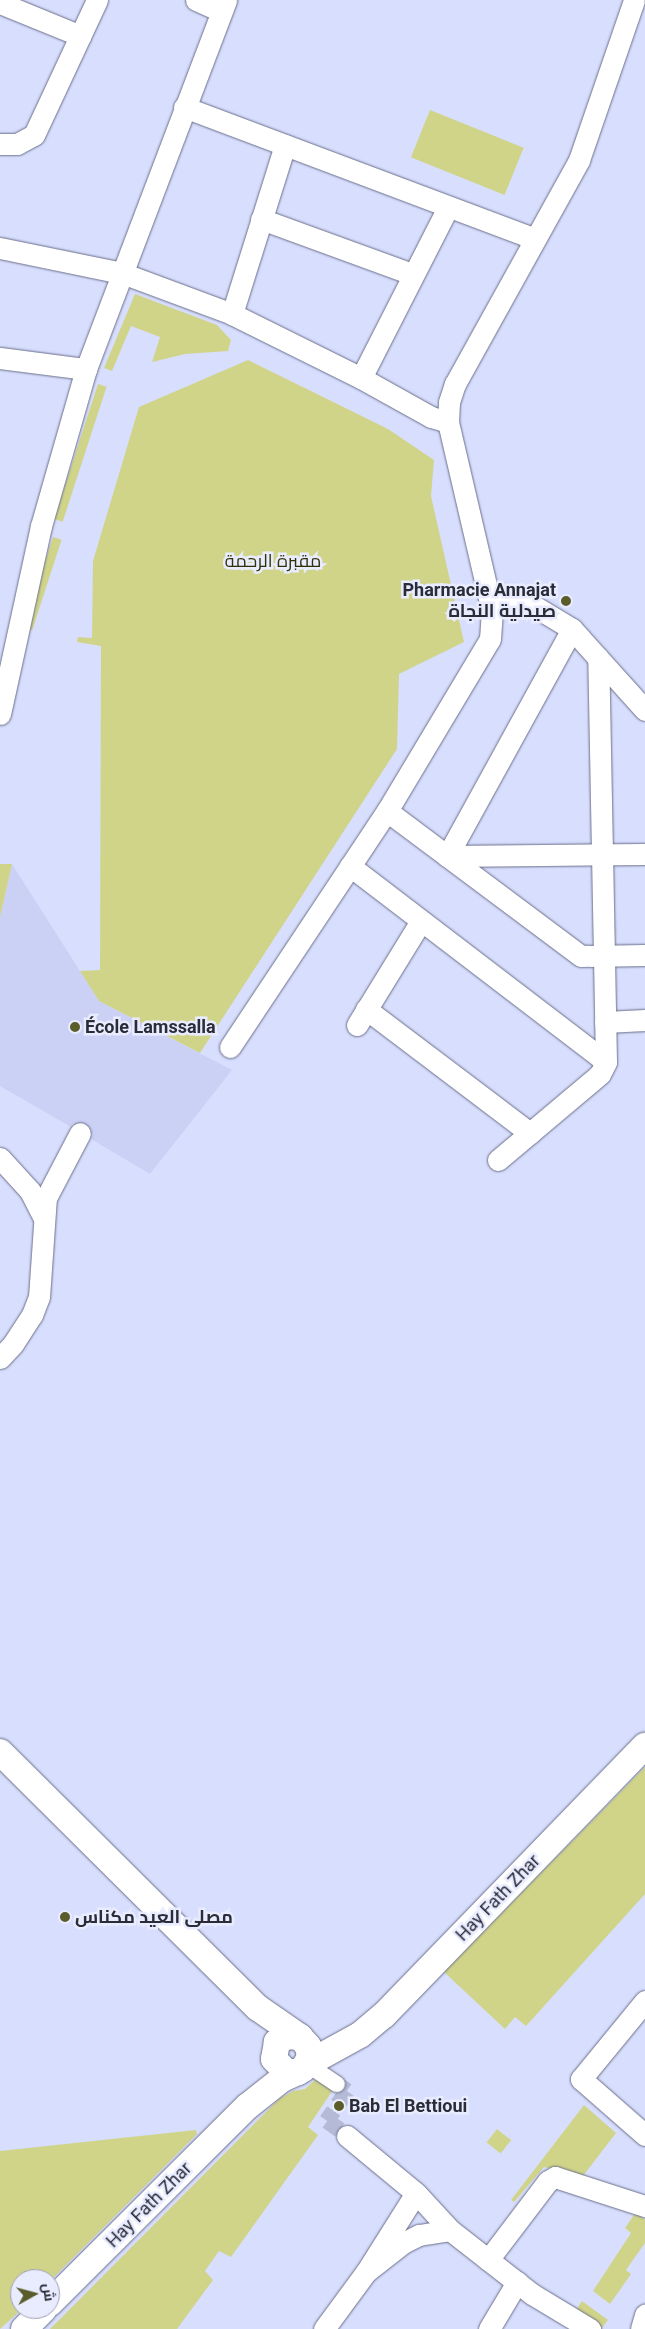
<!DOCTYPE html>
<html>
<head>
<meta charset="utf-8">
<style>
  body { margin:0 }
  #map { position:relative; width:645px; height:2329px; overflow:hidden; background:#d8defd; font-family:Roboto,Cairo,sans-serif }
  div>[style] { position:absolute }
  .built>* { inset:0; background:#cad1f5 }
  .green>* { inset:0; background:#d0d489; transform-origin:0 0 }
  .pedestrian-tunnel>* { height:16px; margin-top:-8px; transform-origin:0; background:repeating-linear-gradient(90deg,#b5bad6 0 16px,transparent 0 24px) }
  .roads { filter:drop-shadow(0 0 1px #6a6f8a) drop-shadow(0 0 1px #6a6f8a) }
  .pedestrian>* { height:16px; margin:-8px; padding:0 8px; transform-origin:8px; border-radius:8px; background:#fff }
  .minor>* { height:21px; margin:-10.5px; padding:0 10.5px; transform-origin:10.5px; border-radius:10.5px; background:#fff }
  .tertiary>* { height:26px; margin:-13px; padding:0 13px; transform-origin:13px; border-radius:13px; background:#fff }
  .dots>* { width:14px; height:14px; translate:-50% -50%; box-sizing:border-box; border:2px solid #e9ecff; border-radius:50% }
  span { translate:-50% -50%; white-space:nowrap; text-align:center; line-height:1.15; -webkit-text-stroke:5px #e9ecff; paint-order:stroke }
  .park-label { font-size:18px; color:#303105 }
  .poi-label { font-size:18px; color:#2a2c38; font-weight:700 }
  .right { translate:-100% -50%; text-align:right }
  .left { translate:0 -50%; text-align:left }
  .street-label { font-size:18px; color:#2a2c38 }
  .north { position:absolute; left:10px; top:2269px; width:50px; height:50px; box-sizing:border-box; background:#e9ecff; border:1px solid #9d9faf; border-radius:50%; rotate:83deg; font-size:14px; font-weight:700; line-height:20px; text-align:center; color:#2a2c38 }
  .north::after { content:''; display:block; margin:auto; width:18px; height:22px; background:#5a5c29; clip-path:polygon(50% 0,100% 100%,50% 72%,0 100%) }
</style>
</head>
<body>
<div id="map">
  <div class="built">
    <i style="clip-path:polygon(12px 864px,99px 1001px,232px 1070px,150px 1174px,91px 1139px,93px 1134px,73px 1123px,71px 1127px,0 1086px,0 917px)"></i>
  </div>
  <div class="green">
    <i style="left:430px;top:110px;width:101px;height:51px;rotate:22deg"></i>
    <i style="clip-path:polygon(135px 294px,217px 325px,231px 340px,228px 351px,185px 354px,152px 362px,160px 337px,131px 326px,112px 371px,104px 368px)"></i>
    <i style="clip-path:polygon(248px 360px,388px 429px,434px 460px,431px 496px,464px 642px,399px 674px,397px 749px,200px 1053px,99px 1001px,80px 971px,100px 970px,101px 646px,77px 642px,78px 637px,92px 638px,93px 561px,139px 407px)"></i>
    <i style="left:98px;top:384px;width:9px;height:142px;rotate:18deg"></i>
    <i style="left:53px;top:537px;width:9px;height:95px;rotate:18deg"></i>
    <i style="clip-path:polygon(0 864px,12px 864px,0 917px)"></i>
    <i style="clip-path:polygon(645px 1767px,645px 1894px,526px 2026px,515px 2017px,505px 2029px,444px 1972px)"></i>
    <i style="clip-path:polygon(317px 2078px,333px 2090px,308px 2127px,318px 2135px,231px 2257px,219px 2251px,205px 2271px,213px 2280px,177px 2329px,50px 2329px,279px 2099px,293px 2091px,305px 2089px)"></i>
    <i style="clip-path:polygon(584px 2105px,616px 2133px,583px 2176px,544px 2167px,514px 2202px,511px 2200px)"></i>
    <i style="left:497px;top:2129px;width:18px;height:17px;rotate:38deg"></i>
    <i style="clip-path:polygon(196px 2130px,197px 2134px,50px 2281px,20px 2279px,22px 2309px,0 2329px,0 2151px)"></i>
    <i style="clip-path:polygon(636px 2212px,645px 2220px,645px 2243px,626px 2270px,631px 2274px,610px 2304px,593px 2291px,631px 2233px,625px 2228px)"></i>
    <i style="clip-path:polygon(582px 2301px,608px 2320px,601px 2329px,574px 2313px)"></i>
  </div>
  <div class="pedestrian-tunnel">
    <i style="left:337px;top:2084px;width:12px;rotate:35deg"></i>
    <i style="left:347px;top:2091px;width:36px;rotate:124deg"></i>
    <i style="left:327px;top:2121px;width:16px;rotate:35deg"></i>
  </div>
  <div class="roads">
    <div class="pedestrian">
      <i style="left:307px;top:2064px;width:36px;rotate:34deg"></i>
    </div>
    <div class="minor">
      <i style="left:196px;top:0;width:27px;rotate:24deg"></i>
      <i style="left:0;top:3px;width:87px;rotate:22.2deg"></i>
      <i style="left:184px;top:107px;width:375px;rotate:20.6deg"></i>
      <i style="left:0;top:144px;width:17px"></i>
      <i style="left:17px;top:144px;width:19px;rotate:-28deg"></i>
      <i style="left:34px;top:135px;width:149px;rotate:-65deg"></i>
      <i style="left:261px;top:219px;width:161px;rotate:20deg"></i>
      <i style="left:0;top:248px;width:125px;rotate:11.6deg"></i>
      <i style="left:122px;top:273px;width:117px;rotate:20.4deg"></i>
      <i style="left:232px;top:314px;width:144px;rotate:26.4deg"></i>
      <i style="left:361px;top:378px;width:80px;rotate:29.1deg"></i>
      <i style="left:431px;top:417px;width:18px;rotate:16deg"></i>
      <i style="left:232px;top:314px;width:177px;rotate:-72.6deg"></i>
      <i style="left:0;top:358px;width:87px;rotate:7.3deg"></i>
      <i style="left:361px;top:378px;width:192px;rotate:-63deg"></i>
      <i style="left:488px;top:594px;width:31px;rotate:6deg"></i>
      <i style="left:519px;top:597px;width:62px;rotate:31.1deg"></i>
      <i style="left:572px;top:629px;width:109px;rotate:48deg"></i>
      <i style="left:572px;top:629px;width:259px;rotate:118.8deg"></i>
      <i style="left:447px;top:856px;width:198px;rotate:-0.6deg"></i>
      <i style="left:0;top:714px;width:192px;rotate:-77.7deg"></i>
      <i style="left:41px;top:526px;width:163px;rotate:-74deg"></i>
      <i style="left:86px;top:369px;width:395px;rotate:-69.2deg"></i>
      <i style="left:387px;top:811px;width:242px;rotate:36.8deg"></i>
      <i style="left:581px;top:956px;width:64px;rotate:-0.9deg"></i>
      <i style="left:350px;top:866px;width:322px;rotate:37.4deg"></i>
      <i style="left:366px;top:1009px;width:206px;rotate:37.1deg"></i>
      <i style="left:605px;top:1022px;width:40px;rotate:-2.9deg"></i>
      <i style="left:357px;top:1025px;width:122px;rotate:-58.4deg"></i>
      <i style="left:230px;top:1047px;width:283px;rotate:-56.4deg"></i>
      <i style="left:387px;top:811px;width:200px;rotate:-59.1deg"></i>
      <i style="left:490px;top:639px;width:28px;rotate:-86deg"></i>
      <i style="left:492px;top:611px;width:194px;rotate:-103.1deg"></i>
      <i style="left:448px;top:422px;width:20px;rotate:-87deg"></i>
      <i style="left:449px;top:402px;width:19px;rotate:-72deg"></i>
      <i style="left:455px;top:384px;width:256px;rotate:-61deg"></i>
      <i style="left:579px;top:160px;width:169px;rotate:-71deg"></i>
      <i style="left:0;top:1158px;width:45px;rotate:47.7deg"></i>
      <i style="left:30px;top:1191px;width:29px;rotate:63deg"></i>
      <i style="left:498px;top:1160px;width:133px;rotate:-40.1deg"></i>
      <i style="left:600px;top:1074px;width:13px;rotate:-63deg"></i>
      <i style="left:606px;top:1062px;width:404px;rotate:-91.1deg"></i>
      <i style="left:0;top:1358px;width:19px;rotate:-47deg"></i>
      <i style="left:13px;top:1344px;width:35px;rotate:-57deg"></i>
      <i style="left:32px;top:1315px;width:19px;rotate:-69deg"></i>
      <i style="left:39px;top:1297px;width:99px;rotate:-86deg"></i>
      <i style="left:46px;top:1198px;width:73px;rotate:-62.4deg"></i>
      <i style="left:645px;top:2001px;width:101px;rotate:129.4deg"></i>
      <i style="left:581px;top:2079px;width:85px;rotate:41.2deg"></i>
      <i style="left:347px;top:2136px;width:89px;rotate:39.6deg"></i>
      <i style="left:416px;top:2193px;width:50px;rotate:47.4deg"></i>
      <i style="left:488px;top:2260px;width:99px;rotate:-52.8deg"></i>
      <i style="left:548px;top:2181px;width:8px;rotate:-30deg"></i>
      <i style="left:555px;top:2177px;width:95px;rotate:17.9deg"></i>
      <i style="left:366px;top:2272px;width:47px;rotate:-38.1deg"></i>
      <i style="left:403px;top:2243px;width:18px;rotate:-27deg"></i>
      <i style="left:419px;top:2235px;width:31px;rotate:-9deg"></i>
      <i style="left:450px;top:2230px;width:104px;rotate:38deg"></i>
      <i style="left:532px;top:2294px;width:68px;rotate:31.1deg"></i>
      <i style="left:324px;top:2329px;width:71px;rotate:-53.6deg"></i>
      <i style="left:366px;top:2272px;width:93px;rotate:-57.7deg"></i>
      <i style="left:489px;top:2329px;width:55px;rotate:-59.2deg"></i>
      <i style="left:641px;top:2329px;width:15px;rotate:-74deg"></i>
    </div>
    <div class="tertiary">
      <i style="left:0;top:1752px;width:363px;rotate:44.8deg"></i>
      <i style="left:258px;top:2008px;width:51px;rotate:34.6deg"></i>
      <i style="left:307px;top:2064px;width:60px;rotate:-28.7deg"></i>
      <i style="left:360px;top:2035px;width:31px;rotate:-40deg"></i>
      <i style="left:384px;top:2015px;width:375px;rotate:-45.9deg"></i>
      <i style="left:50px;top:2303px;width:279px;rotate:-44.9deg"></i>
      <i style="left:248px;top:2106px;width:43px;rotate:-38.5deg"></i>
      <i style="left:282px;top:2079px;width:17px;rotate:-24deg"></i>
      <i style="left:298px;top:2072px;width:6px;rotate:-31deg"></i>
      <i style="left:303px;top:2069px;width:13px;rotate:-58deg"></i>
      <i style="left:310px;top:2058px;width:12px;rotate:-99deg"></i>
      <i style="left:308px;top:2046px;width:12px;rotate:-132deg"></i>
      <i style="left:300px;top:2037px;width:13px;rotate:-176deg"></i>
      <i style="left:287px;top:2036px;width:12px;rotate:149deg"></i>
      <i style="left:277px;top:2042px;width:17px;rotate:100deg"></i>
      <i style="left:274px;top:2059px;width:18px;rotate:47deg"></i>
      <i style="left:286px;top:2072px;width:12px"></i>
      <i style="left:24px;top:2329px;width:28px;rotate:-45deg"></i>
    </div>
  </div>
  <div class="dots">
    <i style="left:566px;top:601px;background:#5a5c29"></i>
    <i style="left:75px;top:1027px;background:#5a5c29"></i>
    <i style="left:65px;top:1917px;background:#5a5c29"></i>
    <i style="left:339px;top:2106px;background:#5a5c29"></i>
  </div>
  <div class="park-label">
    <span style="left:273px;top:561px">مقبرة الرحمة</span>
  </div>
  <div class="poi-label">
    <span class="right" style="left:556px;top:601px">Pharmacie Annajat<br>صيدلية النجاة</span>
    <span class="left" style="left:85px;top:1027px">École Lamssalla</span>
    <span class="left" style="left:75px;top:1917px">مصلى العيد مكناس</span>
    <span class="left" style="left:349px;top:2106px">Bab El Bettioui</span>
  </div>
  <div class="street-label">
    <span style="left:498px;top:1898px;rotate:-46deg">Hay Fath Zhar</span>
    <span style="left:149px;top:2205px;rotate:-45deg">Hay Fath Zhar</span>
  </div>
  <div class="north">ش</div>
</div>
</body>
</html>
